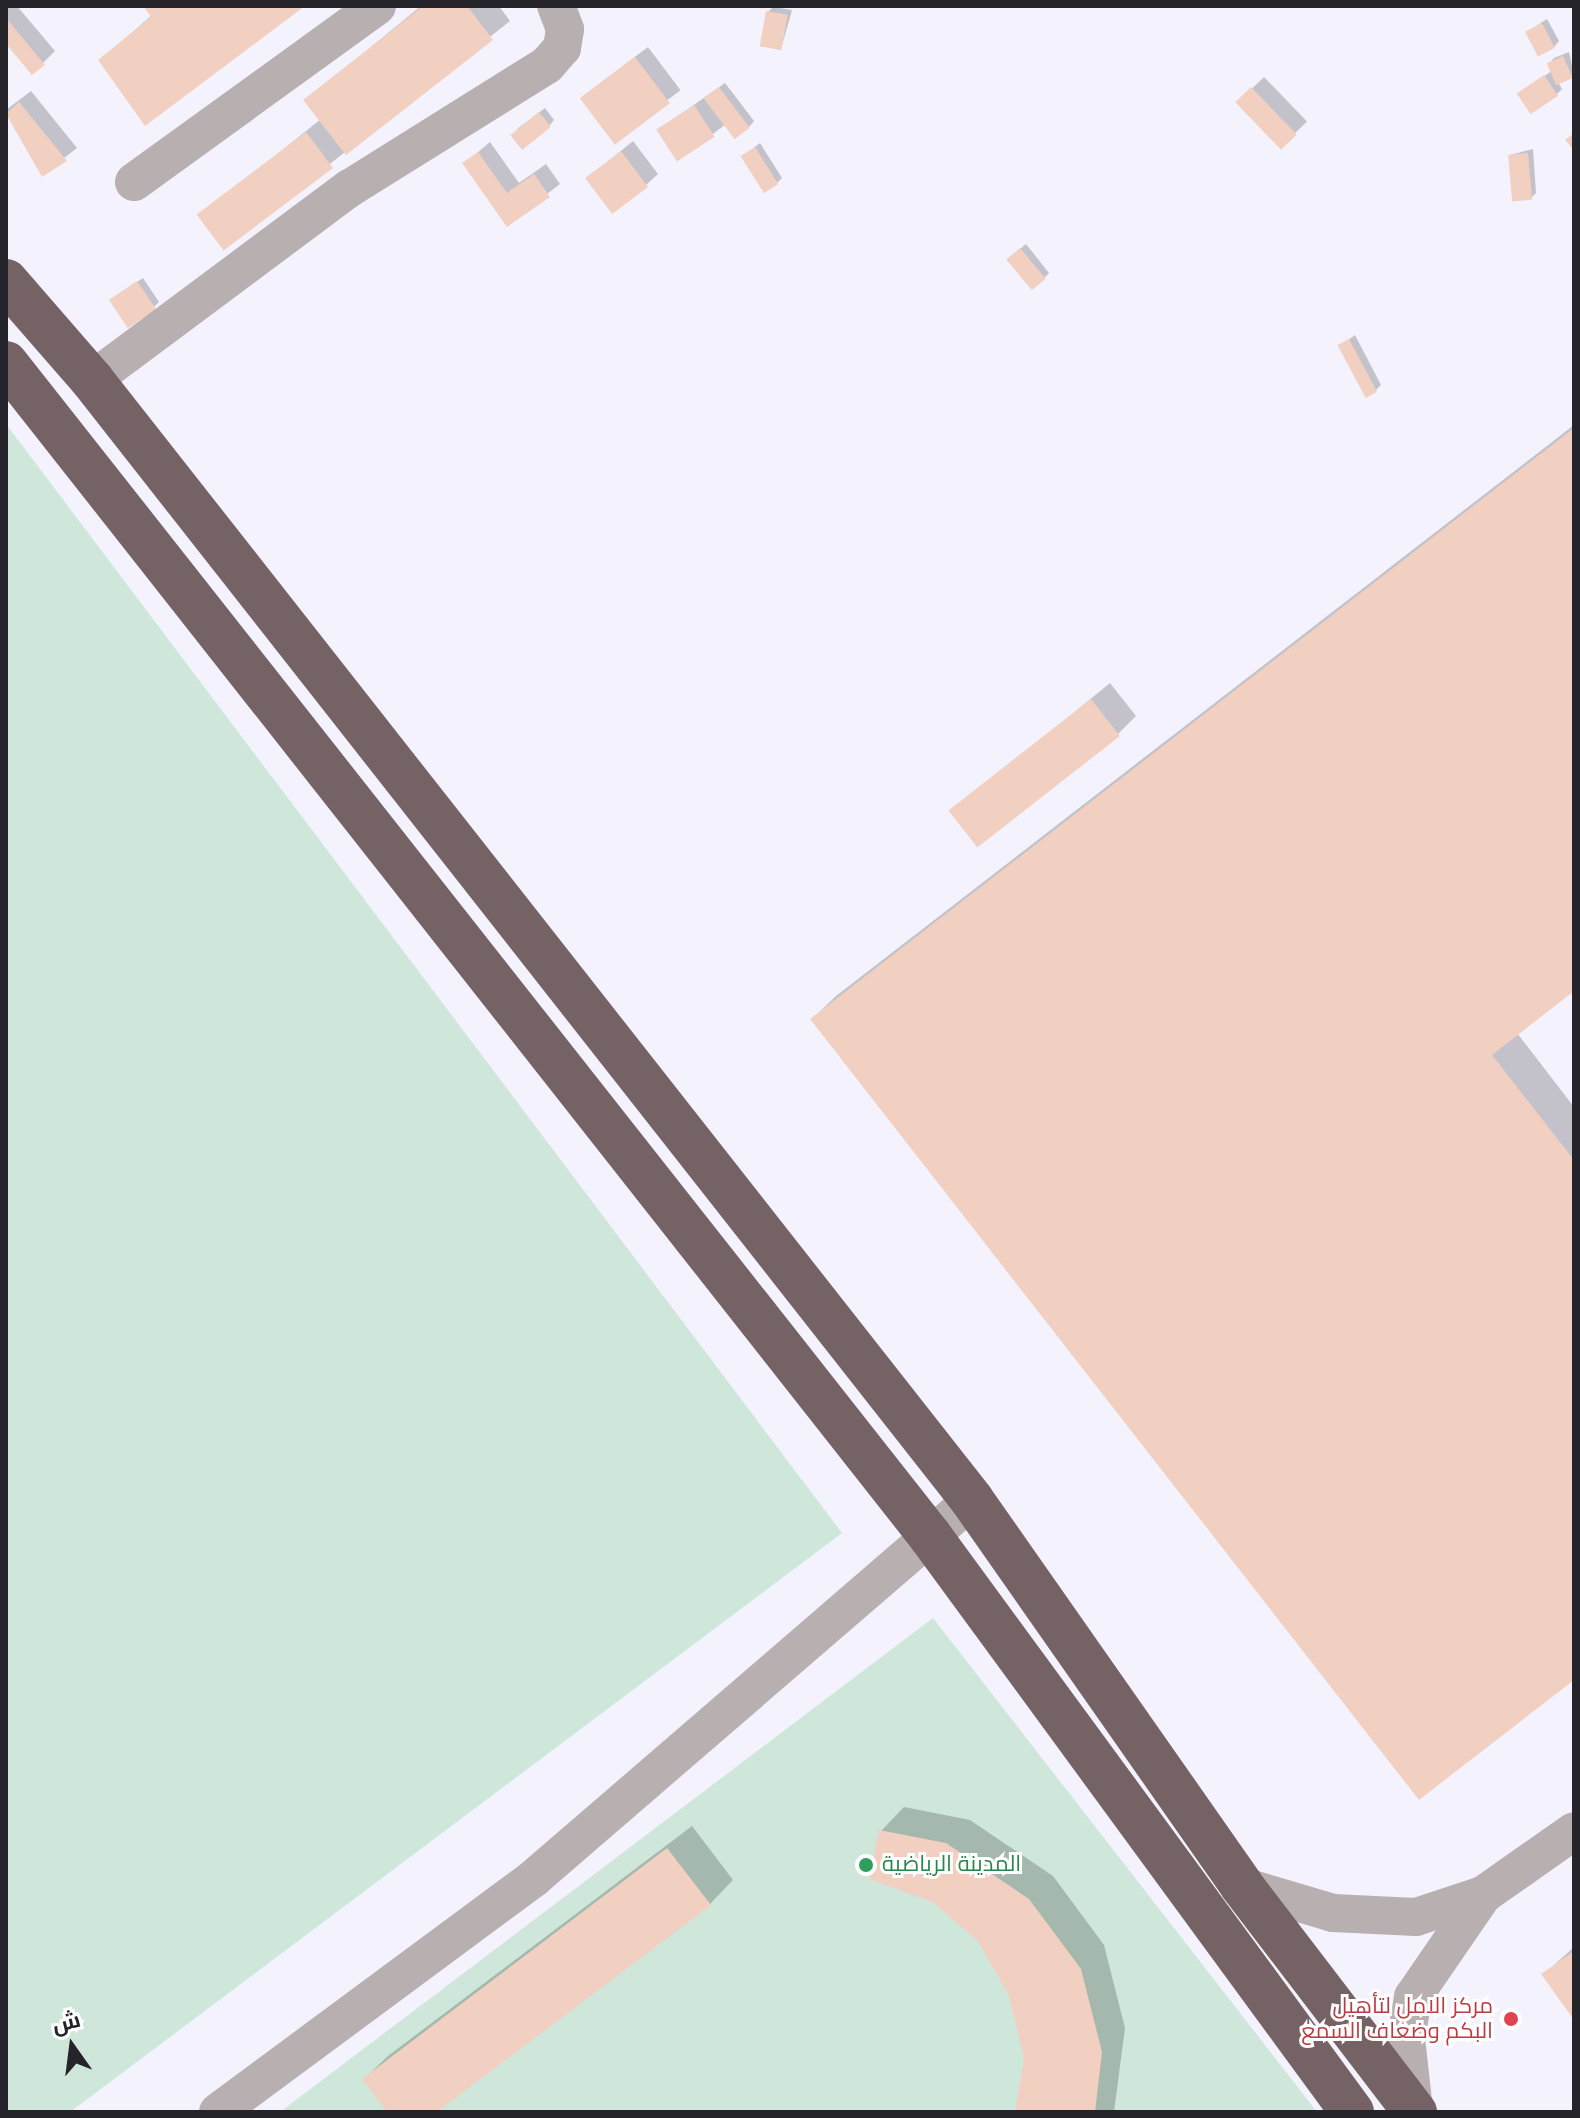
<!DOCTYPE html>
<html>
<head>
<meta charset="utf-8">
<style>
  body { margin:0 }
  #map { position:relative; width:1580px; height:2118px; overflow:hidden; background:#f4f3fd; font-family:"Varela Round",Cairo,sans-serif }
  div>[style] { position:absolute }
  .green>* { inset:0; background:#cee7da }
  .shadow>* { inset:0; background:#0003; transform-origin:0 0 }
  .building>* { inset:0; background:#f2d0c1; transform-origin:0 0 }
  .minor>* { height:38px; margin:-19px; padding:0 19px; transform-origin:19px; border-radius:19px; background:#b8afb0 }
  .highway>* { height:44px; margin:-22px; padding:0 22px; transform-origin:22px; border-radius:22px; background:#746264 }
  .dots>* { width:22px; height:22px; translate:-50% -50%; box-sizing:border-box; border:4px solid #fff; border-radius:50% }
  span { translate:-50% -50%; white-space:nowrap; text-align:center; line-height:1.15; -webkit-text-stroke:6px #fff; paint-order:stroke }
  .leisure-label { font-size:22px; color:#27864d }
  .left { translate:0 -50%; text-align:left }
  .health-label { font-size:22px; color:#be3a42 }
  .right { translate:-100% -50%; text-align:right }
  .frame { position:absolute; inset:0; border:8px solid #25242a; pointer-events:none }
  .north { position:absolute; left:32px; top:2006px; width:80px; height:80px; -webkit-text-stroke:6px #fff; paint-order:stroke; rotate:346deg; font-size:22px; font-weight:700; line-height:32px; text-align:center; color:#25242a }
  .north::after { content:''; display:block; margin:auto; width:28px; height:36px; background:#25242a; clip-path:polygon(50% 0,100% 100%,50% 72%,0 100%) }
</style>
</head>
<body>
<div id="map">
  <div class="green">
    <i style="clip-path:polygon(6px 424px,842px 1533px,70px 2112px,6px 2112px)"></i>
    <i style="clip-path:polygon(933px 1618px,1317px 2112px,280px 2112px)"></i>
  </div>
  <div class="shadow">
    <i style="clip-path:polygon(6px 6px,17px 6px,55px 51px,43px 63px,6px 40px)"></i>
    <i style="clip-path:polygon(145px 6px,302px 6px,101px 60px,152px 15px)"></i>
    <i style="clip-path:polygon(421px 6px,499px 6px,510px 21px,224px 248px,200px 216px,321px 119px,306px 100px)"></i>
    <i style="clip-path:polygon(773px 7px,792px 10px,781px 49px,768px 12px)"></i>
    <i style="clip-path:polygon(1547px 19px,1559px 41px,1554px 47px,1527px 32px)"></i>
    <i style="left:648px;top:47px;width:54px;height:83px;rotate:53deg"></i>
    <i style="clip-path:polygon(1569px 52px,1574px 74px,1558px 82px,1562px 89px,1557px 94px,1524px 89px,1552px 71px,1549px 64px,1554px 58px)"></i>
    <i style="left:1264px;top:77px;width:62px;height:36px;rotate:46deg"></i>
    <i style="clip-path:polygon(725px 83px,754px 121px,749px 127px,726px 124px,678px 160px,658px 130px)"></i>
    <i style="clip-path:polygon(31px 91px,77px 148px,43px 174px,6px 110px)"></i>
    <i style="clip-path:polygon(545px 108px,554px 120px,549px 126px,517px 129px)"></i>
    <i style="clip-path:polygon(633px 141px,658px 174px,646px 185px,588px 178px)"></i>
    <i style="clip-path:polygon(490px 142px,519px 183px,546px 164px,560px 184px,508px 224px,465px 163px)"></i>
    <i style="clip-path:polygon(760px 143px,782px 178px,777px 183px,743px 156px)"></i>
    <i style="clip-path:polygon(1533px 149px,1536px 193px,1531px 198px,1510px 155px)"></i>
    <i style="clip-path:polygon(1026px 244px,1049px 273px,1044px 278px,1014px 254px)"></i>
    <i style="clip-path:polygon(143px 278px,159px 302px,154px 307px,117px 295px)"></i>
    <i style="clip-path:polygon(1355px 335px,1381px 385px,1376px 390px,1340px 346px)"></i>
    <i style="clip-path:polygon(1574px 425px,1574px 989px,1517px 1033px,1574px 1107px,1574px 1678px,812px 1019px,836px 996px)"></i>
    <i style="clip-path:polygon(1110px 683px,1136px 716px,1118px 734px,952px 812px)"></i>
    <i style="clip-path:polygon(904px 1807px,970px 1820px,1053px 1876px,1104px 1945px,1125px 2028px,1114px 2112px,1017px 2112px,1026px 2058px,1010px 1995px,979px 1939px,881px 1831px)"></i>
    <i style="clip-path:polygon(692px 1826px,733px 1880px,710px 1904px,434px 2112px,389px 2112px,364px 2079px,388px 2056px)"></i>
    <i style="clip-path:polygon(1574px 1947px,1574px 2017px,1544px 1974px)"></i>
  </div>
  <div class="building">
    <i style="clip-path:polygon(143px 6px,305px 6px,145px 126px,98px 60px,151px 17px)"></i>
    <i style="clip-path:polygon(423px 6px,467px 6px,493px 40px,346px 155px,303px 100px)"></i>
    <i style="left:766px;top:11px;width:22px;height:36px;rotate:10deg"></i>
    <i style="clip-path:polygon(6px 18px,45px 65px,32px 75px,6px 44px)"></i>
    <i style="left:1542px;top:23px;width:28px;height:19px;rotate:63deg"></i>
    <i style="left:1563px;top:56px;width:24px;height:18px;rotate:66deg"></i>
    <i style="left:635px;top:57px;width:58px;height:69px;rotate:53deg"></i>
    <i style="left:1544px;top:75px;width:25px;height:33px;rotate:56deg"></i>
    <i style="left:719px;top:87px;width:51px;height:19px;rotate:53deg"></i>
    <i style="left:1251px;top:87px;width:66px;height:22px;rotate:46deg"></i>
    <i style="clip-path:polygon(19px 102px,67px 161px,42px 177px,6px 114px)"></i>
    <i style="left:694px;top:105px;width:38px;height:45px;rotate:57deg"></i>
    <i style="left:539px;top:112px;width:19px;height:37px;rotate:51deg"></i>
    <i style="left:306px;top:132px;width:45px;height:137px;rotate:53deg"></i>
    <i style="clip-path:polygon(1574px 133px,1574px 150px,1565px 140px)"></i>
    <i style="left:755px;top:147px;width:44px;height:17px;rotate:58deg"></i>
    <i style="left:621px;top:151px;width:45px;height:45px;rotate:53deg"></i>
    <i style="clip-path:polygon(478px 152px,507px 193px,534px 174px,550px 197px,507px 227px,462px 163px)"></i>
    <i style="left:1528px;top:153px;width:47px;height:20px;rotate:85deg"></i>
    <i style="left:1020px;top:248px;width:40px;height:18px;rotate:50deg"></i>
    <i style="left:137px;top:281px;width:34px;height:34px;rotate:56deg"></i>
    <i style="left:1349px;top:339px;width:60px;height:13px;rotate:62deg"></i>
    <i style="clip-path:polygon(1574px 428px,1574px 991px,1492px 1055px,1574px 1160px,1574px 1680px,1419px 1800px,810px 1019px)"></i>
    <i style="left:1091px;top:699px;width:47px;height:181px;rotate:52deg"></i>
    <i style="clip-path:polygon(879px 1830px,946px 1843px,1029px 1899px,1081px 1969px,1102px 2052px,1095px 2112px,1015px 2112px,1024px 2058px,1009px 1996px,978px 1941px,933px 1902px,869px 1879px)"></i>
    <i style="clip-path:polygon(667px 1848px,711px 1905px,437px 2112px,387px 2112px,362px 2079px)"></i>
    <i style="clip-path:polygon(1574px 1951px,1574px 2020px,1541px 1974px)"></i>
  </div>
  <div class="minor">
    <i style="left:134px;top:182px;width:300px;rotate:-35.9deg"></i>
    <i style="left:92px;top:380px;width:322px;rotate:-36.7deg"></i>
    <i style="left:350px;top:188px;width:232px;rotate:-32deg"></i>
    <i style="left:547px;top:65px;width:23px;rotate:-49deg"></i>
    <i style="left:562px;top:48px;width:19px;rotate:-81deg"></i>
    <i style="left:565px;top:29px;width:25px;rotate:-111deg"></i>
    <i style="left:1242px;top:1886px;width:95px;rotate:16.5deg"></i>
    <i style="left:1333px;top:1913px;width:83px;rotate:2.8deg"></i>
    <i style="left:1416px;top:1917px;width:71px;rotate:-18.2deg"></i>
    <i style="left:1483px;top:1895px;width:111px;rotate:-35.1deg"></i>
    <i style="left:1414px;top:2110px;width:71px;rotate:-96.4deg"></i>
    <i style="left:1406px;top:2039px;width:43px;rotate:-80.5deg"></i>
    <i style="left:1413px;top:1997px;width:124px;rotate:-55.5deg"></i>
    <i style="left:218px;top:2112px;width:393px;rotate:-36.5deg"></i>
    <i style="left:534px;top:1878px;width:579px;rotate:-40.79deg"></i>
  </div>
  <div class="highway">
    <i style="left:6px;top:281px;width:131px;rotate:49deg"></i>
    <i style="left:92px;top:380px;width:1424px;rotate:51.84deg"></i>
    <i style="left:972px;top:1500px;width:471px;rotate:55deg"></i>
    <i style="left:1242px;top:1886px;width:285px;rotate:52.6deg"></i>
    <i style="left:6px;top:363px;width:1493px;rotate:51.77deg"></i>
    <i style="left:930px;top:1536px;width:714px;rotate:53.77deg"></i>
  </div>
  <div class="dots">
    <i style="left:866px;top:1865px;background:#2e9e5b"></i>
    <i style="left:1511px;top:2019px;background:#e0444e"></i>
  </div>
  <div class="leisure-label">
    <span class="left" style="left:882px;top:1865px">المدينة الرياضية</span>
  </div>
  <div class="health-label">
    <span class="right" style="left:1493px;top:2019px">مركز الامل لتأهيل<br>البكم وضعاف السمع</span>
  </div>
  <div class="frame"></div>
  <div class="north">ش</div>
</div>
</body>
</html>
